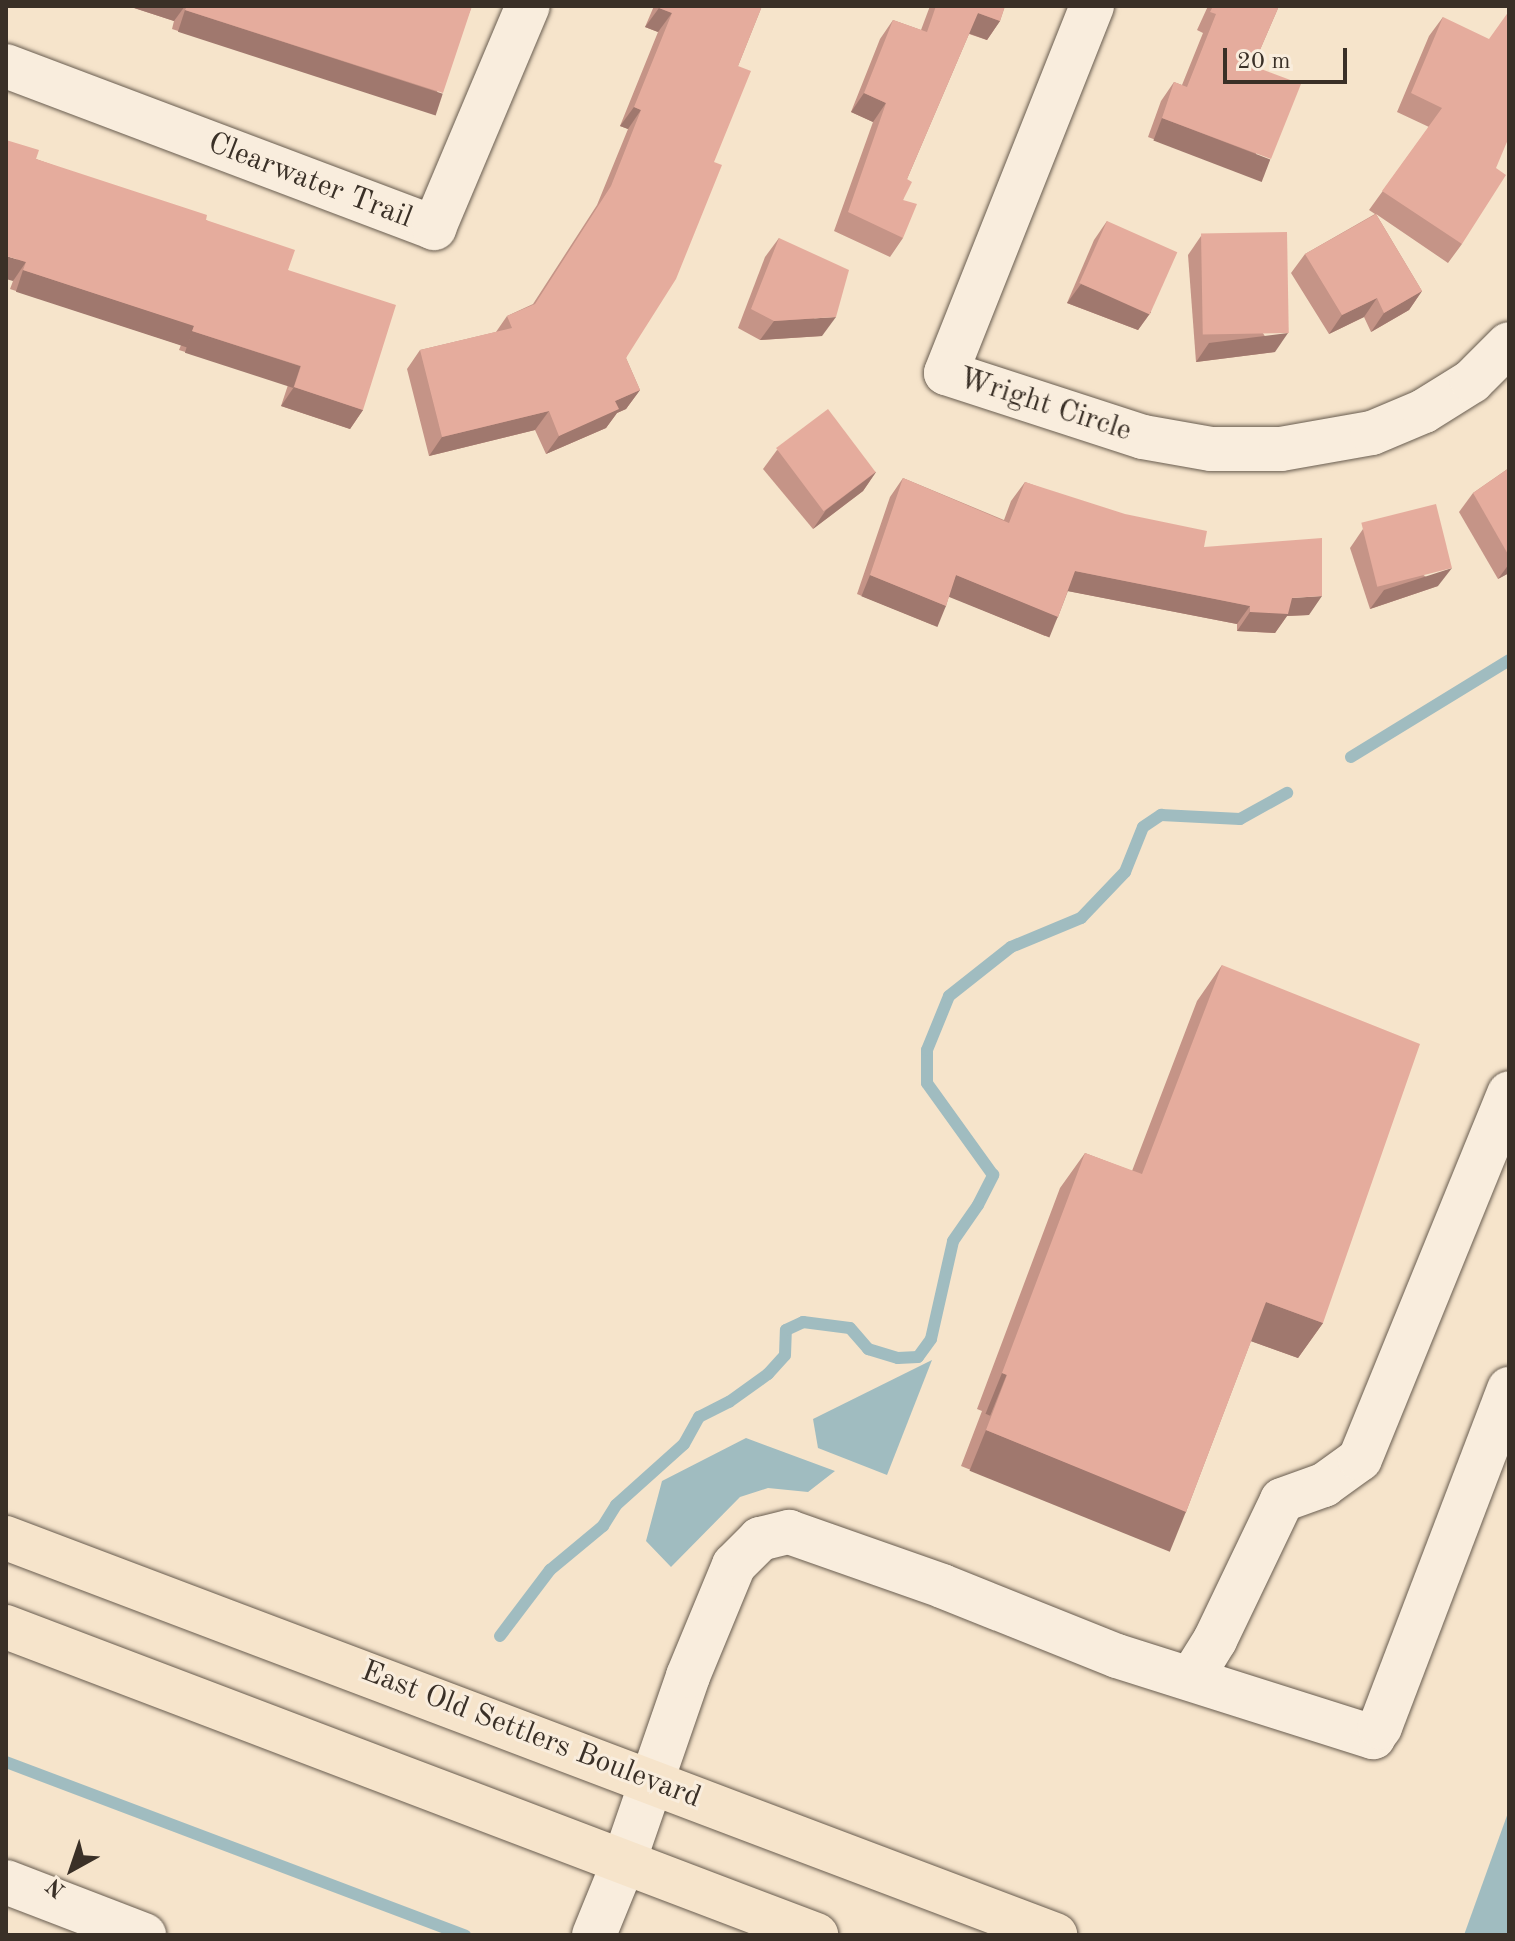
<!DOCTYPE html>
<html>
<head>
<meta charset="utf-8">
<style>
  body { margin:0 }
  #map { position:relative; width:1515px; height:1941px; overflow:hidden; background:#f6e4cb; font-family:"Old Standard TT",serif }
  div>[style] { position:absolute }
  .water>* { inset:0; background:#a0bcc0 }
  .stream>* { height:12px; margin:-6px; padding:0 6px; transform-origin:6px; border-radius:6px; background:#a0bcc0 }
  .roads { filter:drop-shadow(0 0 2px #695d50) drop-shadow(0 0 2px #695d50) }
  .minor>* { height:44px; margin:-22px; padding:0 22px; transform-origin:22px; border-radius:22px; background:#f9eddd }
  .major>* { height:44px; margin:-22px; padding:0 22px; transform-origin:22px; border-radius:22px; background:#f6e4cb }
  .wall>* { inset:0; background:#c59487 }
  .shaded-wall>* { inset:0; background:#a0786e; transform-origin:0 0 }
  .building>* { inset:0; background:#e5ac9d; transform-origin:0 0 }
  span { translate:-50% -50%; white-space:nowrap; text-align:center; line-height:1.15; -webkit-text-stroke:6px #f9eddd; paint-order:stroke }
  .street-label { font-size:30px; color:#3a3027 }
  .frame { position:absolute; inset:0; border:8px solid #3a3027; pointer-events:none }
  .north { position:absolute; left:32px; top:1829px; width:80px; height:80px; -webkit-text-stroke:6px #f9eddd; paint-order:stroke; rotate:220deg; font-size:22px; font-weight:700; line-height:32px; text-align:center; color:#3a3027 }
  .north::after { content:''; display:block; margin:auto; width:28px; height:36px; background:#3a3027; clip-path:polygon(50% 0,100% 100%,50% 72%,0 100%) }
  .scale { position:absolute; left:1223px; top:48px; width:124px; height:36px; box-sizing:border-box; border:4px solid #3a3027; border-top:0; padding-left:10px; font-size:24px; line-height:28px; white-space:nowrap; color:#3a3027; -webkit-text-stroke:6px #f9eddd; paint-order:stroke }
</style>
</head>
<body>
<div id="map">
  <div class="water">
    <i style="clip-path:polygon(932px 1360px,887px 1475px,818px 1448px,813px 1419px)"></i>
    <i style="clip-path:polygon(746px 1438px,835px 1471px,808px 1492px,768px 1488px,740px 1497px,671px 1567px,646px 1541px,662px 1481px)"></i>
    <i style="clip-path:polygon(1509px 1810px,1509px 1935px,1464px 1935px)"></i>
  </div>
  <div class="stream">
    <i style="left:1351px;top:757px;width:185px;rotate:-31.5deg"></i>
    <i style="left:500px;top:1636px;width:83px;rotate:-52.9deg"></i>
    <i style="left:550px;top:1570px;width:69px;rotate:-39.7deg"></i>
    <i style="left:603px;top:1526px;width:25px;rotate:-58deg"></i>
    <i style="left:616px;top:1505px;width:91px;rotate:-41.9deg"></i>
    <i style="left:684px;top:1444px;width:31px;rotate:-61deg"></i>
    <i style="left:699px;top:1417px;width:34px;rotate:-27deg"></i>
    <i style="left:729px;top:1402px;width:48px;rotate:-35.7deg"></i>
    <i style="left:768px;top:1374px;width:25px;rotate:-48deg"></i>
    <i style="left:785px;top:1355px;width:25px;rotate:-88deg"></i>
    <i style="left:786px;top:1330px;width:19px;rotate:-25deg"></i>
    <i style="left:803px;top:1322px;width:47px;rotate:7.3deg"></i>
    <i style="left:850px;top:1328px;width:28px;rotate:49deg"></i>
    <i style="left:868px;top:1349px;width:31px;rotate:17deg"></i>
    <i style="left:898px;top:1358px;width:20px;rotate:-3deg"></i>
    <i style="left:918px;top:1357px;width:22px;rotate:-54deg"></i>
    <i style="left:931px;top:1339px;width:100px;rotate:-77.3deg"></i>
    <i style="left:953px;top:1241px;width:44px;rotate:-55.2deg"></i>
    <i style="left:978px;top:1205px;width:34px;rotate:-63deg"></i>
    <i style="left:993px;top:1175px;width:113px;rotate:-125.7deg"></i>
    <i style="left:927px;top:1083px;width:33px;rotate:-90deg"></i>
    <i style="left:927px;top:1050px;width:58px;rotate:-67.8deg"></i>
    <i style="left:949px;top:996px;width:79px;rotate:-38.3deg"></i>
    <i style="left:1011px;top:947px;width:76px;rotate:-22.5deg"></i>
    <i style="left:1081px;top:918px;width:64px;rotate:-46.3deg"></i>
    <i style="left:1125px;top:872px;width:48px;rotate:-68.2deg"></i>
    <i style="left:1143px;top:827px;width:22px;rotate:-34deg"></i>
    <i style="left:1161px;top:815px;width:79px;rotate:2.9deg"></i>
    <i style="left:1240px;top:819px;width:54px;rotate:-29deg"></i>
    <i style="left:6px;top:1762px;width:491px;rotate:20.7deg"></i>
  </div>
  <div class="roads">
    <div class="minor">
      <i style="left:1092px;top:6px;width:395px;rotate:111.7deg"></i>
      <i style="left:946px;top:373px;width:207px;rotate:18deg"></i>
      <i style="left:1143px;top:437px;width:69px;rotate:10deg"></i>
      <i style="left:1211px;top:449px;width:70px"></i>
      <i style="left:1281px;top:449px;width:92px;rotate:-10deg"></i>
      <i style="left:1372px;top:433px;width:56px;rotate:-22.9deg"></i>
      <i style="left:1424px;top:411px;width:57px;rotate:-32deg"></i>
      <i style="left:1472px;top:381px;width:52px;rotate:-45deg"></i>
      <i style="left:6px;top:66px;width:458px;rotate:20.7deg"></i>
      <i style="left:434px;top:228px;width:241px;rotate:-67.1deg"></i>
      <i style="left:1192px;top:1677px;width:44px;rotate:-58.1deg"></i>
      <i style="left:1215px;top:1640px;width:155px;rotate:-64.4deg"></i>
      <i style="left:1282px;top:1500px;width:45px;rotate:-19.7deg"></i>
      <i style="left:1324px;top:1485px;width:44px;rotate:-35.8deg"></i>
      <i style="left:1360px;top:1459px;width:395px;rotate:-67.8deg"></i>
      <i style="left:6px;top:1882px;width:148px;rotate:21deg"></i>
      <i style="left:594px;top:1935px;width:77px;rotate:-67.8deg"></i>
      <i style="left:623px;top:1864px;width:199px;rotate:-70.9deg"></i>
      <i style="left:688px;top:1676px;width:120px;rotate:-67.5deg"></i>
      <i style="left:734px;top:1565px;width:37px;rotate:-45deg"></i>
      <i style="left:760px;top:1539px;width:30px;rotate:-14deg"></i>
      <i style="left:789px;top:1532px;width:162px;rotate:19.4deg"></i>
      <i style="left:942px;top:1586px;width:188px;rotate:21.8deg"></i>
      <i style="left:1117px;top:1656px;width:269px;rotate:17.6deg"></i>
      <i style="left:1373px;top:1737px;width:12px;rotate:-55deg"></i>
      <i style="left:1380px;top:1727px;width:362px;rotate:-69.1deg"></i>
    </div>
    <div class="major">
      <i style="left:6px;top:1538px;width:1122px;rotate:20.73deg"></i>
      <i style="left:6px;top:1627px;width:867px;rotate:20.82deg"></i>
    </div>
  </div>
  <div class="wall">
    <i style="clip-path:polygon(128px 6px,472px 6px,429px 112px,172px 29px,174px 21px)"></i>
    <i style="clip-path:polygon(654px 6px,762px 6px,738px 66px,626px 358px,640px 390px,626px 409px,617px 413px,606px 428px,546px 454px,535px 430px,429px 456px,407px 369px,420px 350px,496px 332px,507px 316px,533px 304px,597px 205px,628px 129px,620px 126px,658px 32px,645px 27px)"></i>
    <i style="clip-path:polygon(930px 6px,1005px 6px,1000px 21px,987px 40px,969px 34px,907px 179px,903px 200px,903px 238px,890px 257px,834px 231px,873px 122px,851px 112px,880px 39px,893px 20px,921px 30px)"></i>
    <i style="clip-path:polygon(1208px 6px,1279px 6px,1253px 66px,1257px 178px,1148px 137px,1161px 101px,1174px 82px,1182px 85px,1203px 33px,1197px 30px)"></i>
    <i style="clip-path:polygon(1443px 17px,1462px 244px,1448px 263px,1376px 214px,1422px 291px,1409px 310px,1371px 332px,1364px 317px,1329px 334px,1291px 273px,1305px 254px,1375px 214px,1369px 210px,1429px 127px,1397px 112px,1429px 36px)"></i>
    <i style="clip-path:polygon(36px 159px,206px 220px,288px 270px,363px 410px,350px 429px,281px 406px,288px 385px,179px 350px,181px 345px,10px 289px,13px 281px)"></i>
    <i style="clip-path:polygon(1107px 221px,1151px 312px,1138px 330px,1067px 303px,1094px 240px)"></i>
    <i style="clip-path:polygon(1201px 236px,1275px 352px,1196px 362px,1188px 255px)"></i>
    <i style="clip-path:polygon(779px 238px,822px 336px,760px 340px,738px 328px,765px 257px)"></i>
    <i style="clip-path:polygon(777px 450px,876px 472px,863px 491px,813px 529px,763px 469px)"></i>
    <i style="clip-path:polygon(1509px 468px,1509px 573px,1498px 579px,1459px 512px,1473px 493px)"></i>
    <i style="clip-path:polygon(903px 478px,1004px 520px,1011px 501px,1025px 482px,1204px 547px,1309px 615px,1287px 616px,1275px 633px,1237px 631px,1237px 624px,1068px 591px,1058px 617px,1045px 636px,949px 596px,946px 606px,933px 625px,857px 594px,890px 497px)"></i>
    <i style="clip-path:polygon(1363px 529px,1438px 586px,1370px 609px,1350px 548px)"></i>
    <i style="clip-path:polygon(1222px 965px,1323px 1323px,1298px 1358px,1251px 1341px,1186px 1512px,1161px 1547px,961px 1466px,982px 1411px,977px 1409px,1060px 1188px,1085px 1153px,1132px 1171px,1197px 1001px)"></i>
  </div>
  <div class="shaded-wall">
    <i style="clip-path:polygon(128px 6px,185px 6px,174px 21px)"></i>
    <i style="clip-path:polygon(659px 8px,672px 13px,658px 32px,645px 27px)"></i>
    <i style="left:185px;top:10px;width:271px;height:23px;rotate:18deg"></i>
    <i style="clip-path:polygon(978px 13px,1000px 21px,987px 40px,965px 32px)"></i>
    <i style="clip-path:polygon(864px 93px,886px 103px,873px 122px,851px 112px)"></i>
    <i style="clip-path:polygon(634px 107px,641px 110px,628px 129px,620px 126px)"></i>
    <i style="left:1162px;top:118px;width:116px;height:24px;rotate:21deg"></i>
    <i style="clip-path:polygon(6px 256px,26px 262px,13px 281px,6px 279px)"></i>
    <i style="left:23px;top:270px;width:180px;height:23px;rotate:18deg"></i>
    <i style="clip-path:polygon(1081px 284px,1151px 312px,1138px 330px,1067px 303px)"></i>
    <i style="clip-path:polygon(1422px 291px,1409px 310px,1371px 332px,1384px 313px)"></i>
    <i style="clip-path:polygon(1377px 298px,1364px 317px,1329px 334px,1342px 315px)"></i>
    <i style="clip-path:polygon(836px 317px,822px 336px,760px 340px,774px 321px)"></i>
    <i style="left:192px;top:331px;width:114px;height:23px;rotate:18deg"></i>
    <i style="clip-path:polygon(1288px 333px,1275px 352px,1196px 362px,1209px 343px)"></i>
    <i style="clip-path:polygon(294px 387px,363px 410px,350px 429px,281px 406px)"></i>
    <i style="clip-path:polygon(640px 390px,626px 409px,617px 413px,606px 428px,546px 454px,559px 436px,615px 401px)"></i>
    <i style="clip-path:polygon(549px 411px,535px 430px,429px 456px,442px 437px)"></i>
    <i style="clip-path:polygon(876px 472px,863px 491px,813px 529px,826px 510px)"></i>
    <i style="clip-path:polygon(1509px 564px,1509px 573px,1498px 579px)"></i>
    <i style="clip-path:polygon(1452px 568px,1438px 586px,1370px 609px,1384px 590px)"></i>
    <i style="clip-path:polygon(1075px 571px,1250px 606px,1237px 624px,1062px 590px)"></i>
    <i style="left:870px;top:575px;width:82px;height:23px;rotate:22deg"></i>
    <i style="left:956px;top:575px;width:110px;height:23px;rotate:22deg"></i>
    <i style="clip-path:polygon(1322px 596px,1309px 615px,1287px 616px,1275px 633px,1237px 631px,1250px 612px,1292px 598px)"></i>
    <i style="clip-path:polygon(1266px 1302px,1323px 1323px,1298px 1358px,1242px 1338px)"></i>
    <i style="left:1002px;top:1373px;width:5px;height:44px;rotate:22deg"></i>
    <i style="left:986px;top:1430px;width:216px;height:44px;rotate:22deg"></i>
  </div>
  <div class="building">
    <i style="clip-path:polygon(187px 6px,472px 6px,443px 93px,185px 10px)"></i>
    <i style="clip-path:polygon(659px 6px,762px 6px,738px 66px,751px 71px,714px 162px,722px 165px,676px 279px,626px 358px,640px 390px,615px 401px,619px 409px,559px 436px,549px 411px,442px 437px,420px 350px,512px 328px,507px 316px,535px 304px,611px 186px,641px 110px,634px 107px,672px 13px,659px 8px)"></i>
    <i style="clip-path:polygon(936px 6px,1005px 6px,1000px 21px,978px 13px,907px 179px,912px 182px,903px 200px,917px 204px,903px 238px,848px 212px,886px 103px,864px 93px,893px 20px,927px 32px)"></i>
    <i style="clip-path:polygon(1213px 6px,1279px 6px,1253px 66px,1301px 84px,1271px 159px,1162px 118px,1174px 82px,1187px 87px,1216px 14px,1210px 12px)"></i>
    <i style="clip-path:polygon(1509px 11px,1509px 137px,1496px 168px,1506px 175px,1462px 244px,1382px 191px,1442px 108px,1411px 93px,1443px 17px,1489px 39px)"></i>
    <i style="clip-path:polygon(6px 140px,39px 150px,36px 159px,207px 215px,206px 220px,295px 250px,288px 270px,396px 305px,363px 410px,294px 387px,301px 366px,192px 331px,194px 326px,23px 270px,26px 262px,6px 256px)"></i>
    <i style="clip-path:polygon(1376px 214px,1422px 291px,1384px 313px,1377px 298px,1342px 315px,1305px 254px)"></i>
    <i style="left:1107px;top:221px;width:77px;height:68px;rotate:24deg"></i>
    <i style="left:1287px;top:232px;width:101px;height:86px;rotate:89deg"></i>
    <i style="clip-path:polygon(779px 238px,849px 270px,836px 317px,774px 321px,751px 309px)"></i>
    <i style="left:828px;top:409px;width:79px;height:65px;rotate:53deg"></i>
    <i style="clip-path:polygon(1509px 468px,1509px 556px,1473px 493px)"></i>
    <i style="clip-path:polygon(903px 478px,1009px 523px,1025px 482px,1125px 514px,1207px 531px,1204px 547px,1322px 538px,1322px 596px,1292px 598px,1288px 614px,1250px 612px,1250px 606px,1075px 571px,1058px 617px,956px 575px,946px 606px,870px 575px)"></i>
    <i style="left:1436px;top:504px;width:66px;height:77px;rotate:76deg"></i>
    <i style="clip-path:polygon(1222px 965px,1420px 1044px,1323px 1323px,1266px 1302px,1186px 1512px,986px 1430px,1007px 1375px,1002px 1373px,1085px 1153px,1142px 1174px)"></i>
  </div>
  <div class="street-label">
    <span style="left:310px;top:181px;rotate:21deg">Clearwater Trail</span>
    <span style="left:1045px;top:405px;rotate:18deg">Wright Circle</span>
    <span style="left:531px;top:1735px;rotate:21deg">East Old Settlers Boulevard</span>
  </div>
  <div class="frame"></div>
  <div class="north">N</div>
  <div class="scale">20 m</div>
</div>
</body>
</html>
